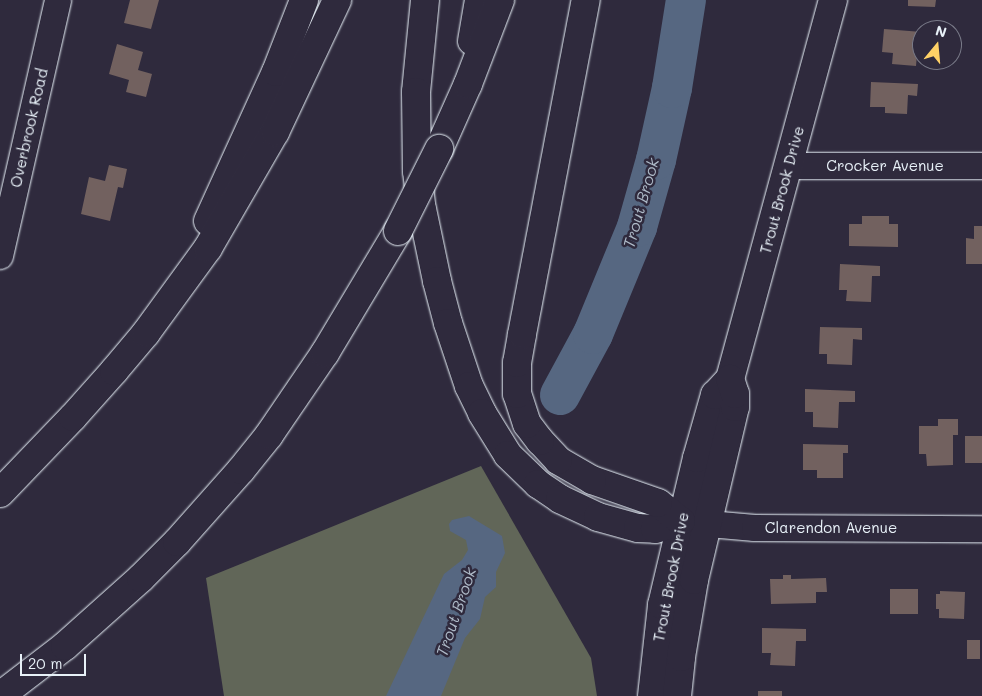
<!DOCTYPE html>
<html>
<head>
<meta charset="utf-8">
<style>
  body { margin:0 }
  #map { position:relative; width:982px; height:696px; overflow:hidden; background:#2f2a3d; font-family:Mali,sans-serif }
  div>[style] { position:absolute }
  .green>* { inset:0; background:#616658 }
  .water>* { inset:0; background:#566781 }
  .river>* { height:40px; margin:-20px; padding:0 20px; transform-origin:20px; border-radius:20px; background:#566781 }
  .building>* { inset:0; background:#72615f; transform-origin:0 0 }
  .roads { filter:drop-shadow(0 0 1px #e8f1f8) drop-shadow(0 0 1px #e8f1f8) }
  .minor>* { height:26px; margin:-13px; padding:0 13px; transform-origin:13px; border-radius:13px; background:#2f2a3d }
  .major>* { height:28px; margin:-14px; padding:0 14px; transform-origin:14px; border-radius:14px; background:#2f2a3d }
  .highway>* { height:28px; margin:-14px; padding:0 14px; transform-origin:14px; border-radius:14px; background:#2f2a3d }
  .bridges { filter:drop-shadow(0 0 1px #e8f1f8) drop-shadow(0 0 1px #e8f1f8) }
  .highway-bridge>* { height:28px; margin:-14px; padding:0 14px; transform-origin:14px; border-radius:14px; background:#2f2a3d }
  span { translate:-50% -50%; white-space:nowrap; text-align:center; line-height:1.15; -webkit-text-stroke:5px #2f2a3d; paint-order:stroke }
  .street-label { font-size:15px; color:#e8f1f8 }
  .water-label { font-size:16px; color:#aebac8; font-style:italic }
  .north { position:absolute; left:912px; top:20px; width:50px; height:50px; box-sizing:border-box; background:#2f2a3d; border:1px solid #797a88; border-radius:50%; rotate:17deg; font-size:14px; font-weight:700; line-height:20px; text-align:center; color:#e8f1f8 }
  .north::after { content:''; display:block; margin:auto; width:18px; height:22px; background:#ffd166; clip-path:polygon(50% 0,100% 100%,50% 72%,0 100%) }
  .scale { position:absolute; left:20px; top:654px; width:66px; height:22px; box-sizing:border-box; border:2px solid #e8f1f8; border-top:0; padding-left:6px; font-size:15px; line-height:18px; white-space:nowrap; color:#e8f1f8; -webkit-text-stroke:4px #2f2a3d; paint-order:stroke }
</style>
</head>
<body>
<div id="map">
  <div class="green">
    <i style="clip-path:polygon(481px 466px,591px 658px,597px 696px,224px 696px,206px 578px)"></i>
  </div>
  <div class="water">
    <i style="clip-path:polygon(469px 516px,502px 536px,505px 553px,496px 572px,496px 587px,485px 597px,480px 619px,465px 638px,441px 696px,386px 696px,444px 574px,462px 560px,468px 550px,466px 540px,450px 531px,449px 524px,452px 520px)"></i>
  </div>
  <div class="river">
    <i style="left:560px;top:395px;width:69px;rotate:-61.6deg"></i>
    <i style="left:593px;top:334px;width:116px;rotate:-67.6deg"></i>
    <i style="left:637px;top:227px;width:70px;rotate:-74.2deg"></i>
    <i style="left:656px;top:160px;width:74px;rotate:-77.5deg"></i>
    <i style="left:672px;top:88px;width:89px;rotate:-81deg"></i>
  </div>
  <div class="building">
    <i style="clip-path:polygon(130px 0,159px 0,151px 29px,124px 23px)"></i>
    <i style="clip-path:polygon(908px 0,936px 0,935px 7px,908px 6px)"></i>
    <i style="clip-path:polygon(884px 29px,922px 32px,922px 42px,918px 42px,916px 66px,892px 64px,893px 53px,882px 52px)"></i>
    <i style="clip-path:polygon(117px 44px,143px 52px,138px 70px,152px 74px,146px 97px,126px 92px,129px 80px,109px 74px)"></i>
    <i style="clip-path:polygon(871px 82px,918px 84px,917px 96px,908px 95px,907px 114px,885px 113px,885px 107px,870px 107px)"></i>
    <i style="clip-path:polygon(109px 165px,127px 169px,123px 188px,118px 187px,110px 221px,81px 214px,89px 177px,105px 181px)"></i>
    <i style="clip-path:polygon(862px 216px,889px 216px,889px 224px,898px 224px,898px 247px,849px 246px,849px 224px,862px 224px)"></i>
    <i style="clip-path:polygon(974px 226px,982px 226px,982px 264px,966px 264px,966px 238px,974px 239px)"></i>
    <i style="clip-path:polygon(840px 264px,880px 266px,880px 276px,872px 276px,871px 302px,846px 301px,847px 290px,839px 290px)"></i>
    <i style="clip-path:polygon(820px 327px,862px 328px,862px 340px,853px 339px,852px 365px,827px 364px,827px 354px,819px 354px)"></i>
    <i style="clip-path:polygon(805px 389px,855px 391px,855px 402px,839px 402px,838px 428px,813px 427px,813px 412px,805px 412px)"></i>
    <i style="clip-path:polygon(938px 419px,958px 419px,958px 435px,953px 435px,953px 465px,927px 466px,926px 454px,919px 454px,919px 426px,938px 426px)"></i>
    <i style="left:965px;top:436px;width:17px;height:27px"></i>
    <i style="clip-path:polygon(803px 444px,848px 445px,848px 453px,843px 453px,843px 478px,817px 478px,817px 470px,803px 470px)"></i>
    <i style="clip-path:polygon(783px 575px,791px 575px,791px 579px,826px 578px,827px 592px,816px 592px,816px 603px,771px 604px,770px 579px,783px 579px)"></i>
    <i style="left:890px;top:589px;width:28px;height:25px"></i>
    <i style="clip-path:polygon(940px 591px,965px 592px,964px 619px,939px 618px,939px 609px,936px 609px,936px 594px,940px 594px)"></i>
    <i style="clip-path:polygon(762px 628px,806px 629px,806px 641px,796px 641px,795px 666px,770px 665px,771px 653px,762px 653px)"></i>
    <i style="left:967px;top:640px;width:13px;height:19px"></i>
    <i style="left:758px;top:691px;width:24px;height:5px"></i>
  </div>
  <div class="roads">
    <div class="minor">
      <i style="left:789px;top:166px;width:193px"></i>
      <i style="left:0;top:256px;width:262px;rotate:-77.2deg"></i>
      <i style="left:686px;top:522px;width:69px;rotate:5deg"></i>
      <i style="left:755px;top:528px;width:227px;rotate:0.3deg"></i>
    </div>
    <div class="major">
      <i style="left:652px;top:696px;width:92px;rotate:-83.7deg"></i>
      <i style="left:662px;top:605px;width:151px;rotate:-76.6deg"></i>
      <i style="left:697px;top:458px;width:66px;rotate:-74.1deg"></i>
      <i style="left:715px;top:395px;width:22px;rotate:-47deg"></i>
      <i style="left:730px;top:379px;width:393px;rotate:-74.8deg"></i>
      <i style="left:677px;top:696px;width:39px;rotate:-84deg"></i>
      <i style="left:681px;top:657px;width:78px;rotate:-80.4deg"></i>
      <i style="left:694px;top:580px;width:178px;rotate:-76.7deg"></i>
      <i style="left:735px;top:407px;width:13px;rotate:-90deg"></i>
      <i style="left:735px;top:394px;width:16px;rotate:-108deg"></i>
    </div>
    <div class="highway">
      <i style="left:425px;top:0;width:92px;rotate:95.6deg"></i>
      <i style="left:416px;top:92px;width:79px;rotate:89.3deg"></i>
      <i style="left:417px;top:171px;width:38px;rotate:83deg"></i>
      <i style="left:422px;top:209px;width:74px;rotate:78.2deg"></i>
      <i style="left:437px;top:281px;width:43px;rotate:75.3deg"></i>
      <i style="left:448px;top:323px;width:66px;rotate:71.6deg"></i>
      <i style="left:469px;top:386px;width:30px;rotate:64deg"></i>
      <i style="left:482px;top:413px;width:49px;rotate:58.2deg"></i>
      <i style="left:508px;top:455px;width:42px;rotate:44deg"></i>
      <i style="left:538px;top:484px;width:27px;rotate:34deg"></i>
      <i style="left:560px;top:499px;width:42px;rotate:25.3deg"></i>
      <i style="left:598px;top:517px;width:41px;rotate:15.4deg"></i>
      <i style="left:638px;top:528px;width:17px;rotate:3deg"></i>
      <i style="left:655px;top:529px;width:27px;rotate:-17deg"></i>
      <i style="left:681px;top:521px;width:29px;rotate:-142deg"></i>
      <i style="left:658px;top:503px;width:70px;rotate:-160.8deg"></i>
      <i style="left:592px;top:480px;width:39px;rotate:-150deg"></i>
      <i style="left:558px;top:460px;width:26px;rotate:-133deg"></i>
      <i style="left:540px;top:441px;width:21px;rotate:-127deg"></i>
      <i style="left:527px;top:424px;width:32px;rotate:-108deg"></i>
      <i style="left:517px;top:394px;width:31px;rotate:-90deg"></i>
      <i style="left:517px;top:363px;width:29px;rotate:-80deg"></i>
      <i style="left:522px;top:334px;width:340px;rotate:-79.2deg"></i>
      <i style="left:472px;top:41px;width:42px;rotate:-80.3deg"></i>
      <i style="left:439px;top:149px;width:71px;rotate:-66deg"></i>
      <i style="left:468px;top:84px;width:90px;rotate:-69.1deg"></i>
      <i style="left:208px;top:221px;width:164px;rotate:-65.5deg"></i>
      <i style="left:276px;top:72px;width:77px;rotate:-68.7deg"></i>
      <i style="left:0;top:493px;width:105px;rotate:-46.2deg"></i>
      <i style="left:73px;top:417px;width:62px;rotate:-48.3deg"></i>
      <i style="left:114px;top:371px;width:50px;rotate:-49.9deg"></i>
      <i style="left:146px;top:333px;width:105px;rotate:-53.9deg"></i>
      <i style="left:208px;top:248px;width:134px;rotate:-60deg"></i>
      <i style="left:275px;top:132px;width:146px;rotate:-64.8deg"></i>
      <i style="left:0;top:696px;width:82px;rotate:-37.6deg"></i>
      <i style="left:65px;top:646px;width:102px;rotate:-41.8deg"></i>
      <i style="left:141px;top:578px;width:51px;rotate:-45deg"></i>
      <i style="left:177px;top:542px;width:96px;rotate:-48.4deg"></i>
      <i style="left:241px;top:470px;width:45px;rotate:-51.3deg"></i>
      <i style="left:269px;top:435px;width:99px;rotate:-55.7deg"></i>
      <i style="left:325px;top:353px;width:142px;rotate:-59.1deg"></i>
    </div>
  </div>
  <div class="bridges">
    <div class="highway-bridge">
      <i style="left:398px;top:231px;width:92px;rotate:-63.4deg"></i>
    </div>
  </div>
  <div class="street-label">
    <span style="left:29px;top:128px;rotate:-77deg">Overbrook Road</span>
    <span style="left:885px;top:166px">Crocker Avenue</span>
    <span style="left:782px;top:190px;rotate:-75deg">Trout Brook Drive</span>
    <span style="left:831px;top:528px">Clarendon Avenue</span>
    <span style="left:671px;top:577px;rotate:-79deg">Trout Brook Drive</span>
  </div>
  <div class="water-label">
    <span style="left:641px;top:203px;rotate:-74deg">Trout Brook</span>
    <span style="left:456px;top:612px;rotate:-71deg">Trout Brook</span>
  </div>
  <div class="north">N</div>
  <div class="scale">20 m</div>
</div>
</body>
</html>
